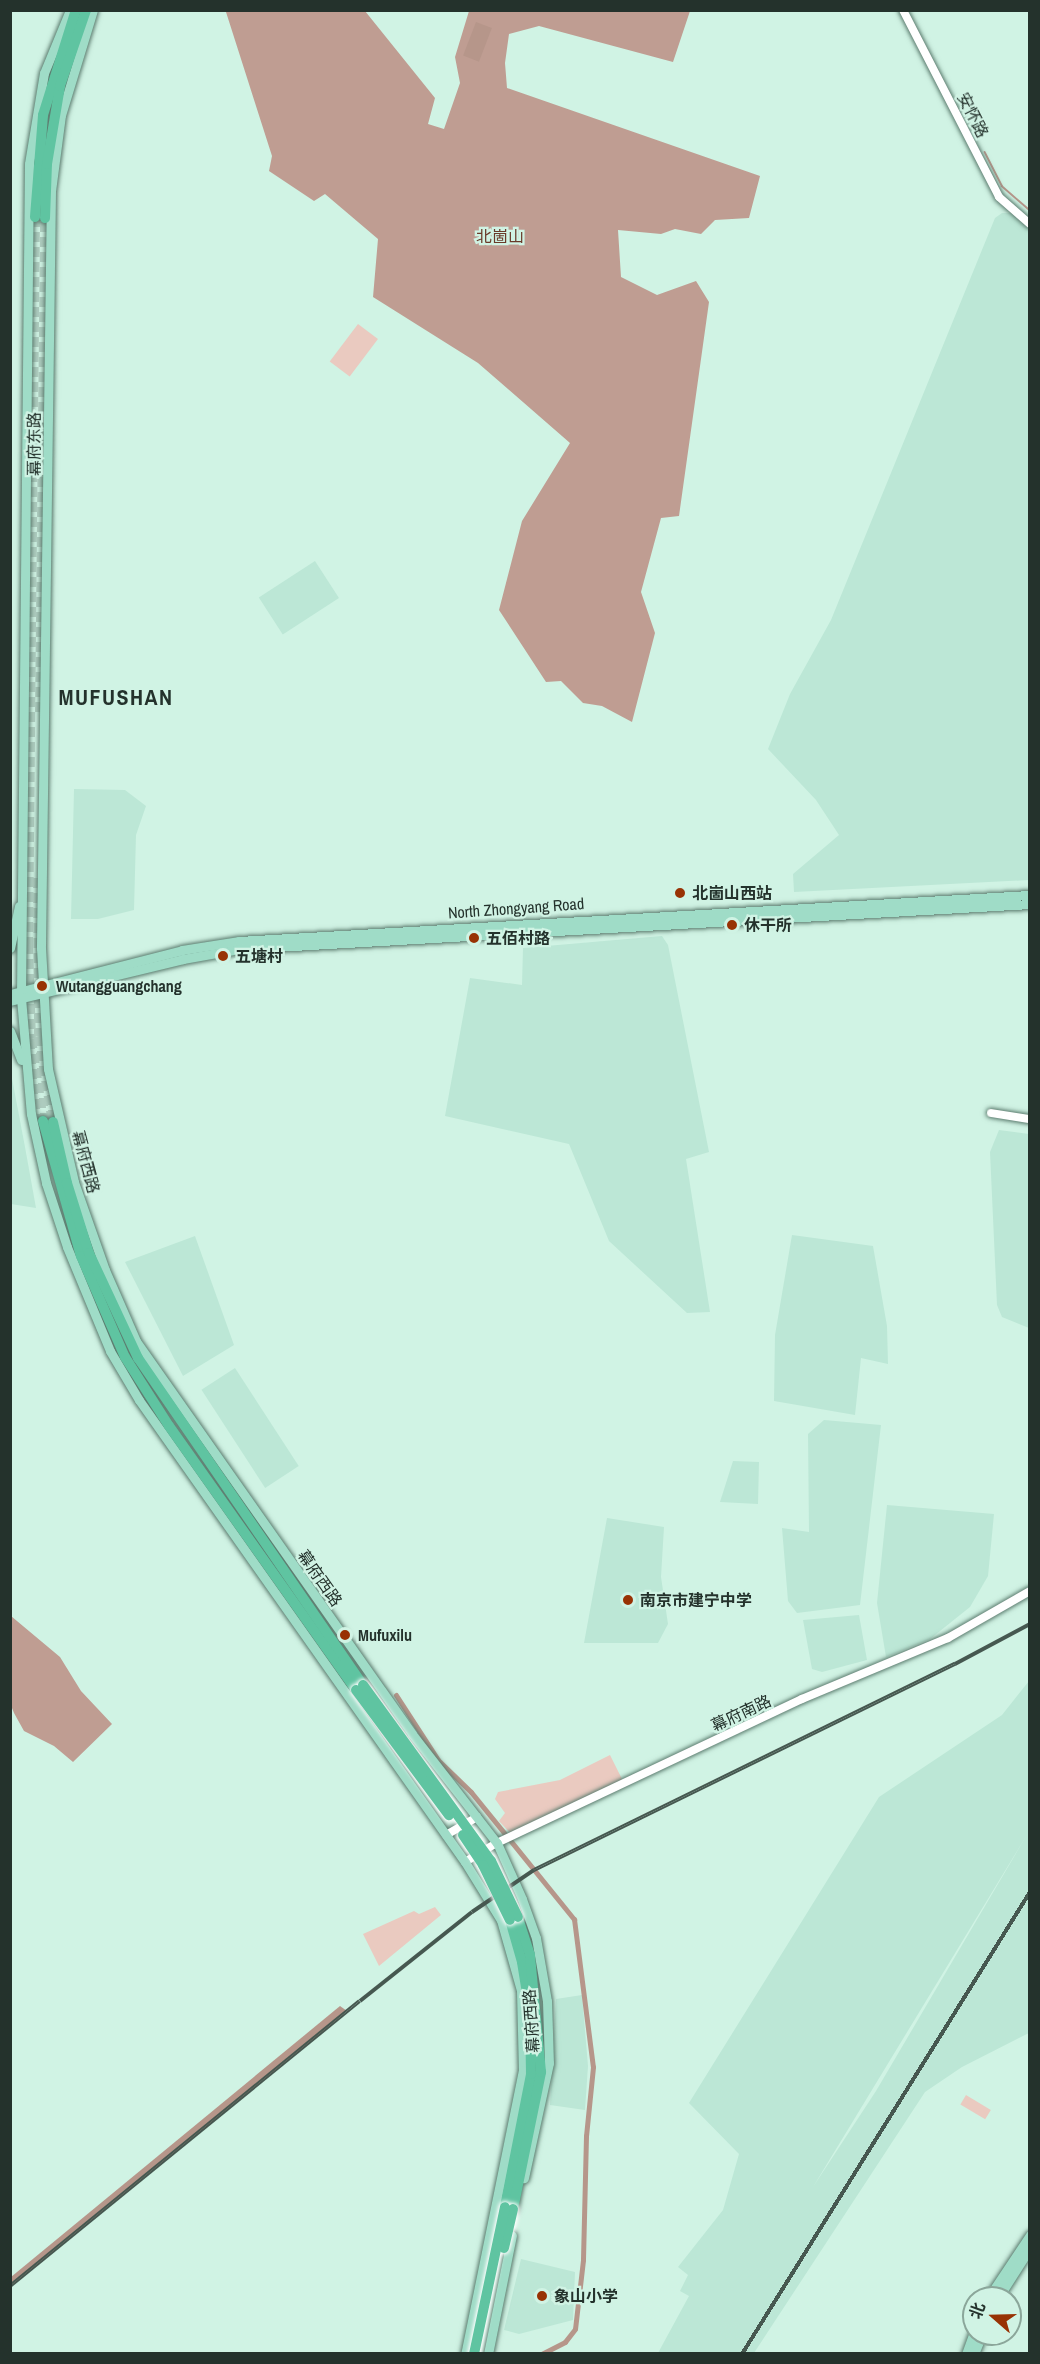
<!DOCTYPE html>
<html>
<head>
<meta charset="utf-8">
<style>
  body { margin:0 }
  #map { position:relative; width:1040px; height:2364px; overflow:hidden; background:#d0f3e4; font-family:"Archivo Narrow","Noto Sans SC",sans-serif }
  div>[style] { position:absolute }
  .built>* { inset:0; background:#bce7d6; transform-origin:0 0 }
  .green>* { inset:0; background:#eacac0; transform-origin:0 0 }
  .forest>* { inset:0; background:#bf9d92 }
  .water>* { inset:0; background:#b6968a; transform-origin:0 0 }
  .stream>* { height:1.5px; margin:-0.75px; padding:0 0.75px; transform-origin:0.75px; border-radius:0.75px; background:#b6968a }
  .canal>* { height:5px; margin:-2.5px; padding:0 2.5px; transform-origin:2.5px; border-radius:2.5px; background:#b6968a }
  .highway-tunnel>* { height:10px; margin-top:-5px; transform-origin:0; background:repeating-linear-gradient(90deg,#aeccbf 0 10px,transparent 0 15px) }
  .roads { filter:drop-shadow(0 0 2px #5c7c6f) drop-shadow(0 0 2px #5c7c6f) }
  .minor>* { height:8px; margin:-4px; padding:0 4px; transform-origin:4px; border-radius:4px; background:#fff }
  .major>* { height:9px; margin:-4.5px; padding:0 4.5px; transform-origin:4.5px; border-radius:4.5px; background:#9fdcc7 }
  .highway>* { height:10px; margin:-5px; padding:0 5px; transform-origin:5px; border-radius:5px; background:#5fc4a1 }
  .rail>* { height:4px; margin-top:-2px; transform-origin:0; background:repeating-linear-gradient(90deg,#d0f3e4 0 4.5px,#465850 0 9px); box-sizing:border-box; border-block:2px solid #465850 }
  .bridges { filter:drop-shadow(0 0 2px #fff) drop-shadow(0 0 2px #fff) }
  .highway-bridge>* { height:10px; margin:-5px; padding:0 5px; transform-origin:5px; border-radius:5px; background:#5fc4a1 }
  .dots>* { width:16px; height:16px; translate:-50% -50%; box-sizing:border-box; border:3px solid #d0f3e4; border-radius:50% }
  span { translate:-50% -50%; white-space:nowrap; text-align:center; line-height:1.15; -webkit-text-stroke:4.5px #d0f3e4; paint-order:stroke }
  .street-label { font-size:16px; color:#24322c }
  .park-label { font-size:16px; color:#693a29 }
  .poi-label { font-size:16px; color:#24322c; font-weight:700 }
  .left { translate:0 -50%; text-align:left }
  .district-label { font-size:22px; color:#24322c; font-weight:700; letter-spacing:1.5px }
  .frame { position:absolute; inset:0; border:12px solid #24322c; pointer-events:none }
  .north { position:absolute; left:962px; top:2286px; width:60px; height:60px; box-sizing:border-box; background:#d0f3e4; border:2px solid #8ba69a; border-radius:50%; rotate:290deg; font-size:16px; font-weight:700; line-height:24px; text-align:center; color:#24322c }
  .north::after { content:''; display:block; margin:auto; width:21px; height:27px; background:#983204; clip-path:polygon(50% 0,100% 100%,50% 72%,0 100%) }
</style>
</head>
<body>
<div id="map">
  <div class="built">
    <i style="clip-path:polygon(1002px 213px,1011px 213px,1030px 230px,1029px 880px,794px 892px,793px 874px,839px 835px,816px 800px,768px 749px,790px 694px,831px 620px,995px 218px)"></i>
    <i style="left:315px;top:561px;width:44px;height:67px;rotate:57deg"></i>
    <i style="clip-path:polygon(74px 789px,125px 790px,146px 806px,136px 835px,134px 910px,98px 919px,71px 919px)"></i>
    <i style="clip-path:polygon(662px 936px,668px 945px,709px 1152px,686px 1159px,710px 1312px,687px 1313px,609px 1241px,569px 1144px,445px 1116px,470px 978px,522px 985px,523px 948px)"></i>
    <i style="clip-path:polygon(10px 1068px,25px 1147px,36px 1208px,11px 1204px)"></i>
    <i style="clip-path:polygon(999px 1130px,1029px 1134px,1029px 1328px,1002px 1317px,997px 1305px,990px 1152px)"></i>
    <i style="clip-path:polygon(792px 1235px,873px 1246px,887px 1326px,888px 1364px,861px 1358px,855px 1415px,774px 1401px,775px 1335px)"></i>
    <i style="clip-path:polygon(195px 1236px,234px 1345px,183px 1376px,125px 1262px)"></i>
    <i style="left:235px;top:1368px;width:117px;height:40px;rotate:57deg"></i>
    <i style="clip-path:polygon(824px 1420px,881px 1425px,860px 1605px,797px 1613px,788px 1601px,782px 1528px,809px 1532px,808px 1434px)"></i>
    <i style="clip-path:polygon(733px 1461px,759px 1462px,758px 1504px,720px 1502px)"></i>
    <i style="clip-path:polygon(887px 1505px,994px 1514px,988px 1576px,970px 1607px,930px 1639px,886px 1657px,877px 1603px)"></i>
    <i style="clip-path:polygon(607px 1518px,664px 1527px,661px 1577px,668px 1624px,658px 1643px,584px 1643px)"></i>
    <i style="clip-path:polygon(859px 1615px,867px 1660px,822px 1672px,812px 1669px,803px 1620px)"></i>
    <i style="clip-path:polygon(evenodd,1029px 1681px,1029px 2033px,962px 2067px,925px 2092px,754px 2353px,658px 2353px,689px 2296px,680px 2291px,688px 2275px,678px 2267px,723px 2210px,739px 2154px,689px 2103px,879px 1797px,1002px 1715px,1029px 1681px,1028px 1833px,876px 2091px,813px 2187px,1028px 1833px)"></i>
    <i style="clip-path:polygon(582px 1995px,588px 2066px,585px 2110px,550px 2105px,556px 1999px)"></i>
    <i style="clip-path:polygon(521px 2259px,575px 2272px,573px 2320px,519px 2334px,504px 2330px)"></i>
  </div>
  <div class="green">
    <i style="left:358px;top:324px;width:25px;height:47px;rotate:37deg"></i>
    <i style="clip-path:polygon(610px 1755px,623px 1781px,513px 1836px,499px 1821px,505px 1813px,495px 1799px,498px 1792px,560px 1780px)"></i>
    <i style="clip-path:polygon(435px 1907px,441px 1915px,379px 1966px,363px 1934px,414px 1911px,419px 1914px)"></i>
    <i style="left:966px;top:2095px;width:29px;height:11px;rotate:31deg"></i>
  </div>
  <div class="forest">
    <i style="clip-path:polygon(218px 11px,365px 11px,435px 98px,428px 124px,444px 129px,460px 83px,455px 57px,469px 11px,690px 11px,673px 62px,539px 26px,509px 34px,505px 63px,507px 88px,760px 176px,749px 218px,715px 220px,701px 234px,675px 229px,661px 234px,618px 230px,621px 277px,657px 295px,696px 281px,709px 302px,679px 516px,661px 518px,641px 592px,655px 633px,632px 722px,602px 706px,583px 703px,561px 681px,546px 682px,499px 610px,522px 521px,570px 443px,478px 363px,373px 297px,378px 239px,325px 194px,314px 201px,269px 171px,272px 156px,226px 12px)"></i>
    <i style="clip-path:polygon(11px 1616px,60px 1657px,81px 1691px,112px 1724px,73px 1762px,54px 1746px,24px 1731px,14px 1713px,10px 1703px)"></i>
  </div>
  <div class="water">
    <i style="left:476px;top:22px;width:17px;height:36px;rotate:21deg"></i>
    <i style="clip-path:polygon(340px 2006px,347px 2011px,319px 2035px,11px 2286px,11px 2277px)"></i>
  </div>
  <div class="stream">
    <i style="left:985px;top:152px;width:38px;rotate:63deg"></i>
    <i style="left:1002px;top:186px;width:37px;rotate:41deg"></i>
  </div>
  <div class="canal">
    <i style="left:396px;top:1695px;width:77px;rotate:57.1deg"></i>
    <i style="left:438px;top:1760px;width:46px;rotate:44.1deg"></i>
    <i style="left:471px;top:1792px;width:164px;rotate:51deg"></i>
    <i style="left:574px;top:1919px;width:149px;rotate:82.7deg"></i>
    <i style="left:593px;top:2067px;width:69px;rotate:95.8deg"></i>
    <i style="left:586px;top:2136px;width:124px;rotate:91.4deg"></i>
    <i style="left:583px;top:2260px;width:69px;rotate:96.6deg"></i>
    <i style="left:575px;top:2329px;width:16px;rotate:128deg"></i>
    <i style="left:565px;top:2342px;width:27px;rotate:153deg"></i>
  </div>
  <div class="highway-tunnel">
    <i style="left:35px;top:217px;width:727px;rotate:90.55deg"></i>
    <i style="left:28px;top:944px;width:95px;rotate:88.2deg"></i>
    <i style="left:31px;top:1039px;width:83px;rotate:81.7deg"></i>
    <i style="left:40px;top:712px;width:494px;rotate:-89.4deg"></i>
    <i style="left:38px;top:878px;width:158px;rotate:89.6deg"></i>
    <i style="left:39px;top:1036px;width:87px;rotate:80.8deg"></i>
  </div>
  <div class="roads">
    <div class="minor">
      <i style="left:903px;top:10px;width:210px;rotate:62.8deg"></i>
      <i style="left:999px;top:197px;width:41px;rotate:41.1deg"></i>
      <i style="left:991px;top:1113px;width:39px;rotate:9deg"></i>
      <i style="left:446px;top:1835px;width:36px;rotate:-30deg"></i>
      <i style="left:465px;top:1862px;width:37px;rotate:-31deg"></i>
      <i style="left:497px;top:1843px;width:337px;rotate:-25.3deg"></i>
      <i style="left:802px;top:1699px;width:158px;rotate:-22.7deg"></i>
      <i style="left:948px;top:1638px;width:95px;rotate:-29.8deg"></i>
    </div>
    <div class="major">
      <i style="left:70px;top:10px;width:68px;rotate:112.4deg"></i>
      <i style="left:44px;top:73px;width:92px;rotate:99.4deg"></i>
      <i style="left:29px;top:164px;width:834px;rotate:90.55deg"></i>
      <i style="left:21px;top:998px;width:116px;rotate:85.1deg"></i>
      <i style="left:31px;top:1114px;width:71px;rotate:77.7deg"></i>
      <i style="left:46px;top:1183px;width:67px;rotate:71.8deg"></i>
      <i style="left:67px;top:1247px;width:113px;rotate:67.5deg"></i>
      <i style="left:110px;top:1351px;width:57px;rotate:59.4deg"></i>
      <i style="left:139px;top:1400px;width:565px;rotate:54.79deg"></i>
      <i style="left:465px;top:1862px;width:68px;rotate:58.2deg"></i>
      <i style="left:501px;top:1920px;width:73px;rotate:74.1deg"></i>
      <i style="left:521px;top:1990px;width:80px;rotate:88.6deg"></i>
      <i style="left:523px;top:2070px;width:290px;rotate:101.5deg"></i>
      <i style="left:93px;top:10px;width:110px;rotate:106.9deg"></i>
      <i style="left:61px;top:115px;width:77px;rotate:97.5deg"></i>
      <i style="left:51px;top:191px;width:757px;rotate:90.76deg"></i>
      <i style="left:41px;top:948px;width:121px;rotate:86.7deg"></i>
      <i style="left:48px;top:1069px;width:116px;rotate:77deg"></i>
      <i style="left:74px;top:1182px;width:93px;rotate:70.6deg"></i>
      <i style="left:105px;top:1270px;width:77px;rotate:66.4deg"></i>
      <i style="left:136px;top:1341px;width:480px;rotate:54.9deg"></i>
      <i style="left:412px;top:1734px;width:138px;rotate:52.1deg"></i>
      <i style="left:497px;top:1843px;width:61px;rotate:65.9deg"></i>
      <i style="left:522px;top:1899px;width:41px;rotate:70.3deg"></i>
      <i style="left:536px;top:1938px;width:64px;rotate:80.1deg"></i>
      <i style="left:547px;top:2001px;width:62px;rotate:88.2deg"></i>
      <i style="left:549px;top:2063px;width:118px;rotate:102.3deg"></i>
      <i style="left:10px;top:948px;width:43px;rotate:-77.9deg"></i>
      <i style="left:10px;top:994px;width:178px;rotate:-14.3deg"></i>
      <i style="left:182px;top:950px;width:58px;rotate:-9deg"></i>
      <i style="left:239px;top:941px;width:792px;rotate:-3.33deg"></i>
      <i style="left:10px;top:1001px;width:178px;rotate:-13.6deg"></i>
      <i style="left:183px;top:959px;width:58px;rotate:-10deg"></i>
      <i style="left:240px;top:949px;width:791px;rotate:-3.26deg"></i>
      <i style="left:10px;top:1031px;width:31px;rotate:69deg"></i>
      <i style="left:988px;top:2298px;width:76px;rotate:-56.3deg"></i>
      <i style="left:998px;top:2298px;width:59px;rotate:-57.4deg"></i>
      <i style="left:488px;top:2354px;width:121px;rotate:-78.6deg"></i>
      <i style="left:966px;top:2354px;width:23px;rotate:-70deg"></i>
      <i style="left:974px;top:2354px;width:22px;rotate:-68deg"></i>
    </div>
    <div class="highway">
      <i style="left:35px;top:217px;width:102px;rotate:-85.5deg"></i>
      <i style="left:43px;top:115px;width:110px;rotate:-72.6deg"></i>
      <i style="left:45px;top:218px;width:54px;rotate:-87.9deg"></i>
      <i style="left:47px;top:164px;width:79px;rotate:-80.5deg"></i>
      <i style="left:60px;top:86px;width:80px;rotate:-71.1deg"></i>
      <i style="left:43px;top:1121px;width:140px;rotate:74.3deg"></i>
      <i style="left:81px;top:1256px;width:110px;rotate:66.5deg"></i>
      <i style="left:125px;top:1357px;width:82px;rotate:57.5deg"></i>
      <i style="left:169px;top:1426px;width:324px;rotate:54.7deg"></i>
      <i style="left:53px;top:1122px;width:63px;rotate:77.1deg"></i>
      <i style="left:67px;top:1183px;width:73px;rotate:72.6deg"></i>
      <i style="left:89px;top:1253px;width:116px;rotate:65deg"></i>
      <i style="left:138px;top:1358px;width:397px;rotate:55.5deg"></i>
      <i style="left:505px;top:2207px;width:136px;rotate:-78.9deg"></i>
      <i style="left:531px;top:2074px;width:62px;rotate:-90.9deg"></i>
      <i style="left:530px;top:2012px;width:51px;rotate:-99.1deg"></i>
      <i style="left:522px;top:1962px;width:44px;rotate:-105.9deg"></i>
      <i style="left:513px;top:2209px;width:140px;rotate:-78.4deg"></i>
      <i style="left:541px;top:2072px;width:118px;rotate:-95.4deg"></i>
      <i style="left:530px;top:1955px;width:40px;rotate:-108deg"></i>
    </div>
  </div>
  <div class="rail">
    <i style="left:10px;top:2286px;width:451px;rotate:-39.2deg"></i>
    <i style="left:360px;top:2001px;width:143px;rotate:-38.5deg"></i>
    <i style="left:472px;top:1912px;width:75px;rotate:-34.1deg"></i>
    <i style="left:534px;top:1870px;width:469px;rotate:-26.1deg"></i>
    <i style="left:955px;top:1664px;width:85px;rotate:-28.1deg"></i>
    <i style="left:742px;top:2354px;width:544px;rotate:-58.06deg"></i>
  </div>
  <div class="bridges">
    <div class="highway-bridge">
      <i style="left:363px;top:1685px;width:218px;rotate:54deg"></i>
      <i style="left:491px;top:1861px;width:62px;rotate:64.3deg"></i>
      <i style="left:356px;top:1690px;width:156px;rotate:53.4deg"></i>
      <i style="left:463px;top:1835px;width:36px;rotate:56deg"></i>
      <i style="left:483px;top:1865px;width:61px;rotate:63.9deg"></i>
      <i style="left:504px;top:2248px;width:40px;rotate:-77deg"></i>
      <i style="left:474px;top:2354px;width:150px;rotate:-78.1deg"></i>
    </div>
  </div>
  <div class="dots">
    <i style="left:680px;top:893px;background:#983204"></i>
    <i style="left:732px;top:925px;background:#983204"></i>
    <i style="left:474px;top:938px;background:#983204"></i>
    <i style="left:223px;top:956px;background:#983204"></i>
    <i style="left:42px;top:986px;background:#983204"></i>
    <i style="left:628px;top:1600px;background:#983204"></i>
    <i style="left:345px;top:1635px;background:#983204"></i>
    <i style="left:542px;top:2296px;background:#983204"></i>
  </div>
  <div class="street-label">
    <span style="left:973px;top:115px;rotate:63deg">安怀路</span>
    <span style="left:34px;top:444px;rotate:-90deg">幕府东路</span>
    <span style="left:516px;top:908px;rotate:-4deg">North Zhongyang Road</span>
    <span style="left:86px;top:1162px;rotate:75deg">幕府西路</span>
    <span style="left:320px;top:1578px;rotate:55deg">幕府西路</span>
    <span style="left:741px;top:1713px;rotate:-25deg">幕府南路</span>
    <span style="left:531px;top:2021px;rotate:-94deg">幕府西路</span>
  </div>
  <div class="park-label">
    <span style="left:500px;top:236px">北崮山</span>
  </div>
  <div class="poi-label">
    <span class="left" style="left:692px;top:893px">北崮山西站</span>
    <span class="left" style="left:744px;top:925px">休干所</span>
    <span class="left" style="left:486px;top:938px">五佰村路</span>
    <span class="left" style="left:235px;top:956px">五塘村</span>
    <span class="left" style="left:56px;top:986px">Wutangguangchang</span>
    <span class="left" style="left:640px;top:1600px">南京市建宁中学</span>
    <span class="left" style="left:358px;top:1635px">Mufuxilu</span>
    <span class="left" style="left:554px;top:2296px">象山小学</span>
  </div>
  <div class="district-label">
    <span style="left:116px;top:698px">MUFUSHAN</span>
  </div>
  <div class="frame"></div>
  <div class="north">北</div>
</div>
</body>
</html>
